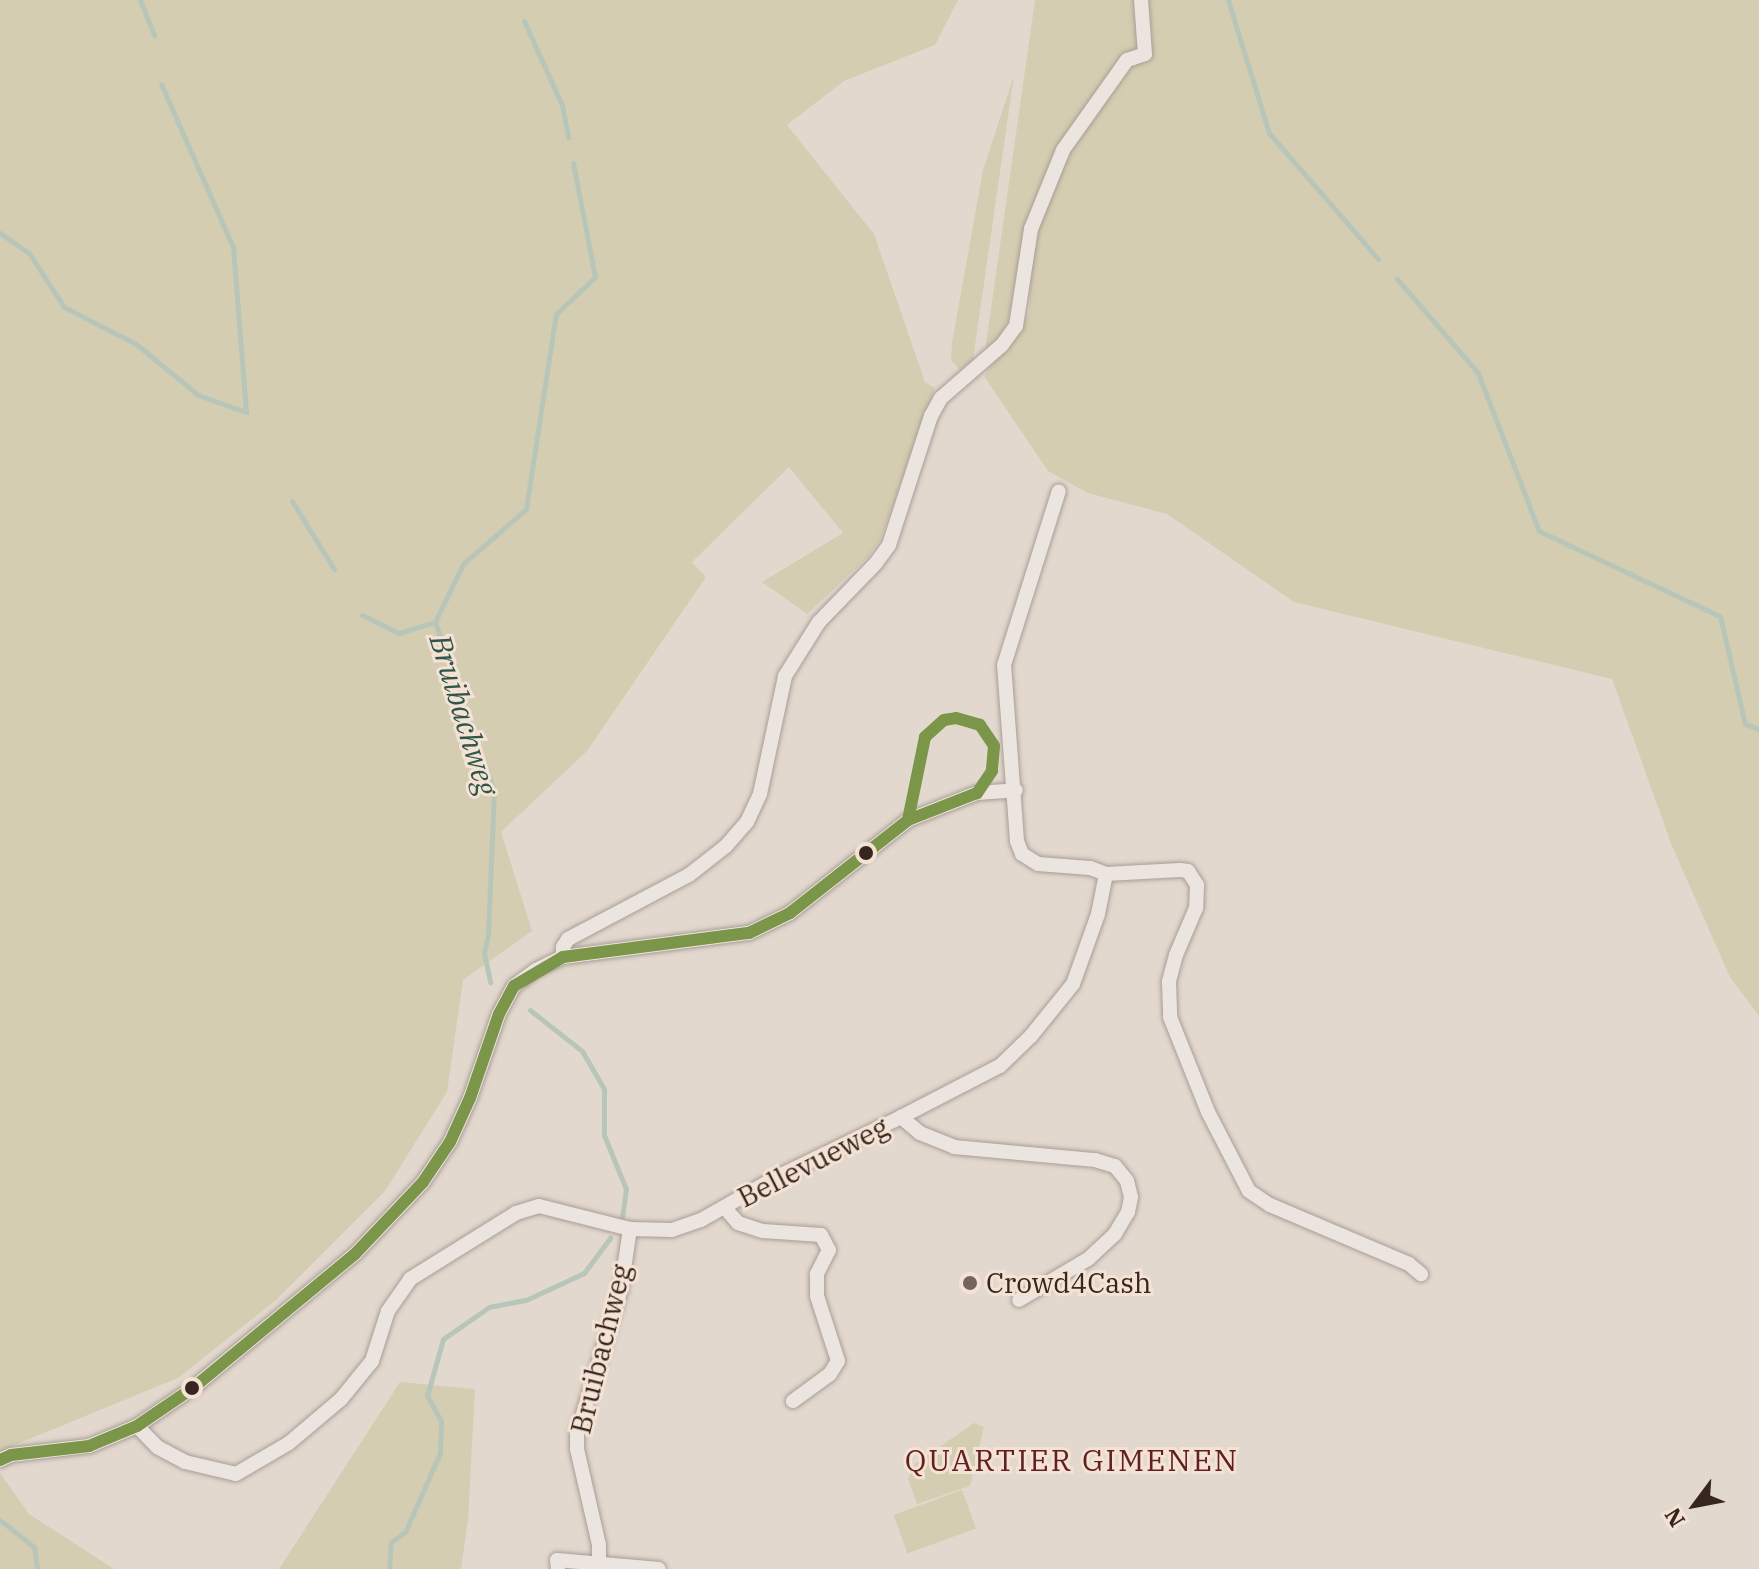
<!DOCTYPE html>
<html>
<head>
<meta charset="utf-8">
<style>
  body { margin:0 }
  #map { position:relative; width:1759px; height:1569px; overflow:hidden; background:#e3d8ce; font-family:"IBM Plex Serif",serif }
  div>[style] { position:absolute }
  .green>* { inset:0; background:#d5cdb1; transform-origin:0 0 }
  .stream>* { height:5px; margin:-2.5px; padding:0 2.5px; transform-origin:2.5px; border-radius:2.5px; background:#b8c6ba }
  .roads { filter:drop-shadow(0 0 2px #a89e97) drop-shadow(0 0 2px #a89e97) }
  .minor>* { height:14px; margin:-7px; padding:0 7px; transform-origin:7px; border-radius:7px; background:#ece5df }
  .bus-1>* { height:12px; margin:-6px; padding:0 6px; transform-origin:6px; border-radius:6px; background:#7b9549 }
  .dots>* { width:22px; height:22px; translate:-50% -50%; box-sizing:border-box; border:4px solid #f4e3d4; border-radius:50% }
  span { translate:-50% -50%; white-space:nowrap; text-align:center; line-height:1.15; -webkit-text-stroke:6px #f4e3d4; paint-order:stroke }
  .street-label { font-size:28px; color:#37251f }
  .poi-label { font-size:28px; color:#37251f }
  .left { translate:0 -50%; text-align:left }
  .water-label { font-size:30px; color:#2f564a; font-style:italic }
  .neighbourhood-label { font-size:30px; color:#612122; letter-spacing:2px }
  .north { position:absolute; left:1655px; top:1465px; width:80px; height:80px; -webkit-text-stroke:6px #f4e3d4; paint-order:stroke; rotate:238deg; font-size:22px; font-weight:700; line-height:32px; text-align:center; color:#37251f }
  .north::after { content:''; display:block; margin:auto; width:28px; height:36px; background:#37251f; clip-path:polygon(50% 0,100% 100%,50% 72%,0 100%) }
</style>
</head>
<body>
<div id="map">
  <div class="green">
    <i style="clip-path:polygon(0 0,958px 0,935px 45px,844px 81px,787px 125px,874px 234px,925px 382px,935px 388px,881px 538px,868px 557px,807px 614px,762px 582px,843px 533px,789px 467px,692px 562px,706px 577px,587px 751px,501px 832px,532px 931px,463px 980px,447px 1092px,385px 1191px,276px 1300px,178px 1378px,0 1451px)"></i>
    <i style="clip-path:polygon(1035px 0,1759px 0,1759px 1016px,1730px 977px,1672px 846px,1612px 679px,1294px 602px,1167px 514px,1088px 493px,1048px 471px,984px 376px,1029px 314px,1032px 244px,1063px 165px,1084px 129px,1099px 91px,1024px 244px,1008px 321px,998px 340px,985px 351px)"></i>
    <i style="clip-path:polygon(1014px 75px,973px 360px,960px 370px,951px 360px,952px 343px,983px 170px)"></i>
    <i style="clip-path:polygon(400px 1382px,475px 1389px,468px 1520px,461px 1569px,279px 1569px)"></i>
    <i style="clip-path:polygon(974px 1423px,984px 1427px,970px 1486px,917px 1504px,908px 1479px,915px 1464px)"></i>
    <i style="clip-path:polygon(0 1473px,29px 1514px,114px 1569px,0 1569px)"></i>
    <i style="left:962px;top:1490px;width:41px;height:73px;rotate:70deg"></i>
  </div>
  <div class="stream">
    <i style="left:140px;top:0;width:38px;rotate:68deg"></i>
    <i style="left:1228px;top:0;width:139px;rotate:72.9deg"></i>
    <i style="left:1269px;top:133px;width:167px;rotate:49.1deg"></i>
    <i style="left:524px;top:21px;width:92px;rotate:65.7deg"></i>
    <i style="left:562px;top:105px;width:33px;rotate:79deg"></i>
    <i style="left:0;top:233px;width:35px;rotate:35deg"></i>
    <i style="left:29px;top:253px;width:64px;rotate:57.1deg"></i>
    <i style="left:64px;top:307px;width:81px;rotate:27.2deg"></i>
    <i style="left:136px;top:344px;width:80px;rotate:39.4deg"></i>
    <i style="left:198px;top:395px;width:51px;rotate:19.5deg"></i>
    <i style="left:246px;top:412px;width:166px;rotate:-94.5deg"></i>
    <i style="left:233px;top:247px;width:178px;rotate:-113.8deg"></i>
    <i style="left:1397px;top:279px;width:124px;rotate:49.2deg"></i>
    <i style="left:1478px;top:373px;width:169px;rotate:68.9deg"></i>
    <i style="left:1539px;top:531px;width:200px;rotate:25.2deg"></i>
    <i style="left:1720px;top:616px;width:111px;rotate:77deg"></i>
    <i style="left:1745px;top:724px;width:15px;rotate:20deg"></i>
    <i style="left:292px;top:501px;width:80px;rotate:58.3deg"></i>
    <i style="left:362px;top:615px;width:41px;rotate:25.9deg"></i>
    <i style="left:399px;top:633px;width:38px;rotate:-17deg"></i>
    <i style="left:435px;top:622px;width:179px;rotate:70.8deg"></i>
    <i style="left:494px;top:791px;width:144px;rotate:92.4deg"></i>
    <i style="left:488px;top:935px;width:18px;rotate:103deg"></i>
    <i style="left:484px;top:953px;width:30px;rotate:78deg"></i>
    <i style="left:435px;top:622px;width:64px;rotate:-64.2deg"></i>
    <i style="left:463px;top:564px;width:84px;rotate:-41.1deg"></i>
    <i style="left:526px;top:509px;width:197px;rotate:-81.3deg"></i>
    <i style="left:556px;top:314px;width:54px;rotate:-43.5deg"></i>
    <i style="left:595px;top:277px;width:116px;rotate:-100.9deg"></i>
    <i style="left:530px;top:1010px;width:66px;rotate:38.3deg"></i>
    <i style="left:582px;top:1051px;width:44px;rotate:59.9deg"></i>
    <i style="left:604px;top:1089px;width:46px;rotate:90deg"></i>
    <i style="left:604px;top:1135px;width:58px;rotate:67.8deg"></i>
    <i style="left:626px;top:1189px;width:28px;rotate:98deg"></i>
    <i style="left:0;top:1520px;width:43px;rotate:38.5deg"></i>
    <i style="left:34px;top:1547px;width:22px;rotate:82deg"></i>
    <i style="left:389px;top:1569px;width:27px;rotate:-86deg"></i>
    <i style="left:391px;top:1542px;width:17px;rotate:-36deg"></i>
    <i style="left:405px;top:1532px;width:86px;rotate:-66.1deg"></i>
    <i style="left:440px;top:1453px;width:32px;rotate:-88deg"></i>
    <i style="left:441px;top:1421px;width:29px;rotate:-119deg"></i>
    <i style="left:427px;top:1396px;width:59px;rotate:-74.3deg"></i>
    <i style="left:443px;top:1339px;width:56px;rotate:-34.8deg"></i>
    <i style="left:489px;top:1307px;width:38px;rotate:-11deg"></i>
    <i style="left:526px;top:1300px;width:64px;rotate:-25deg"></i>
    <i style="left:584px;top:1273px;width:44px;rotate:-53.4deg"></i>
  </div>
  <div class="roads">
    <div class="minor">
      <i style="left:1106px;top:874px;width:74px;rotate:-3.1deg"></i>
      <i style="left:1180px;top:870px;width:8px;rotate:7deg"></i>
      <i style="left:1188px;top:871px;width:17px;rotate:57deg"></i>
      <i style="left:1197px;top:885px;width:23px;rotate:92deg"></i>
      <i style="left:1196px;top:908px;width:51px;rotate:113.1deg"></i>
      <i style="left:1176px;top:955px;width:28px;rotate:105deg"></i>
      <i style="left:1169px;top:982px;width:35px;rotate:88deg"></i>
      <i style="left:1170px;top:1017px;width:102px;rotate:68.2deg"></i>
      <i style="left:1208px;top:1112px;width:89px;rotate:62.6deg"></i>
      <i style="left:1249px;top:1191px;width:25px;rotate:34deg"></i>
      <i style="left:1270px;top:1205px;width:151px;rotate:23deg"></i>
      <i style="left:1409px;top:1264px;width:16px;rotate:40deg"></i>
      <i style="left:563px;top:957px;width:10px;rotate:-90deg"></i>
      <i style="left:563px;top:947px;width:9px;rotate:-58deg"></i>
      <i style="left:568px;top:939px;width:137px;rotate:-27.9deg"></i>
      <i style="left:689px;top:875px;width:47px;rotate:-38.1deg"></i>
      <i style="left:726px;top:846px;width:32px;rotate:-49deg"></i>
      <i style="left:747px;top:822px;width:31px;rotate:-65deg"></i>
      <i style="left:760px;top:794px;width:121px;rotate:-78deg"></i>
      <i style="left:785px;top:676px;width:64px;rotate:-57.8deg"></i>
      <i style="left:819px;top:622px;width:82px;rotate:-46deg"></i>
      <i style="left:876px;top:563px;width:22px;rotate:-54deg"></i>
      <i style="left:889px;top:545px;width:136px;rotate:-72deg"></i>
      <i style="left:931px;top:416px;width:21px;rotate:-61deg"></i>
      <i style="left:941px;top:398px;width:81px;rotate:-41deg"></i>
      <i style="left:1002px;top:345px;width:24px;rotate:-54deg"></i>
      <i style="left:1016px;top:326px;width:98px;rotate:-81.2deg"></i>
      <i style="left:1031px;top:229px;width:85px;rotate:-67.9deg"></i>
      <i style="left:1063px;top:150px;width:110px;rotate:-54.6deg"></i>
      <i style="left:1127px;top:60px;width:19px;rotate:-18deg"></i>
      <i style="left:1145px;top:54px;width:54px;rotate:-94.2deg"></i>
      <i style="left:901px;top:1117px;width:111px;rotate:-27.3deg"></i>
      <i style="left:1000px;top:1066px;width:43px;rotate:-44.1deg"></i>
      <i style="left:1031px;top:1036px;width:67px;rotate:-51.1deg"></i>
      <i style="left:1073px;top:984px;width:74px;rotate:-70.3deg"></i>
      <i style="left:1098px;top:914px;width:41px;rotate:-78.7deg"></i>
      <i style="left:1106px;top:874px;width:17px;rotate:-159deg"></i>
      <i style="left:1090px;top:868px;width:52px;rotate:-175.6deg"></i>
      <i style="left:1038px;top:864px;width:19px;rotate:-148deg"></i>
      <i style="left:1022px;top:854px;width:14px;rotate:-111deg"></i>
      <i style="left:1017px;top:841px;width:176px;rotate:-94.2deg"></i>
      <i style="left:1004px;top:665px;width:182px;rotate:-72.5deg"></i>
      <i style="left:725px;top:1208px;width:20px;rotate:49deg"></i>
      <i style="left:738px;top:1223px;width:26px;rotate:18deg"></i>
      <i style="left:763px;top:1231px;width:58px;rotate:3.9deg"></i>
      <i style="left:821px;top:1235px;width:17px;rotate:62deg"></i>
      <i style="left:829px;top:1250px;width:27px;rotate:117deg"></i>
      <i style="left:817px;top:1274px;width:22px;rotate:90deg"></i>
      <i style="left:817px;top:1296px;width:68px;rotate:72.1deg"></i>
      <i style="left:838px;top:1361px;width:15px;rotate:122deg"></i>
      <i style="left:830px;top:1374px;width:46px;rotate:143.9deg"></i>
      <i style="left:137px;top:1426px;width:29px;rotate:46deg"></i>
      <i style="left:157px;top:1447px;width:32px;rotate:28deg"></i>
      <i style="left:185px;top:1462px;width:52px;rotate:13.2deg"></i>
      <i style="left:236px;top:1474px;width:61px;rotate:-30.3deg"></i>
      <i style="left:289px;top:1443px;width:68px;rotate:-40.2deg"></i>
      <i style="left:341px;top:1399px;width:49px;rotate:-50.8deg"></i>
      <i style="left:372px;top:1361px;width:52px;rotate:-72.3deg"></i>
      <i style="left:388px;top:1311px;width:39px;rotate:-55deg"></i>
      <i style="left:410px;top:1279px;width:125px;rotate:-31.9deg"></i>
      <i style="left:516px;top:1213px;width:24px;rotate:-17deg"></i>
      <i style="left:539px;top:1206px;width:94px;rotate:14.2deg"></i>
      <i style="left:630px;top:1229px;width:42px;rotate:1.4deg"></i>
      <i style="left:672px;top:1230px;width:31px;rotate:-19deg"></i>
      <i style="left:701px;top:1220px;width:87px;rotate:-29.5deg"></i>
      <i style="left:777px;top:1177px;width:138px;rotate:-25.8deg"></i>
      <i style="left:901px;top:1117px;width:25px;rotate:40deg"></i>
      <i style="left:920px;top:1133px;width:37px;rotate:22deg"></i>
      <i style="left:954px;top:1147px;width:142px;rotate:5.3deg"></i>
      <i style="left:1095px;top:1160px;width:21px;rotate:17deg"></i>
      <i style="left:1115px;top:1166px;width:19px;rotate:51deg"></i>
      <i style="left:1127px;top:1181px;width:16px;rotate:76deg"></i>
      <i style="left:1131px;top:1197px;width:15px;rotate:101deg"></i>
      <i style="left:1128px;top:1212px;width:26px;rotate:121deg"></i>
      <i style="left:1115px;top:1234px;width:37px;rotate:137deg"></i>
      <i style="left:1088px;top:1259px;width:80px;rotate:149.3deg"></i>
      <i style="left:0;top:1460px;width:12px;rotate:-24deg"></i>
      <i style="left:11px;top:1455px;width:79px;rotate:-6.6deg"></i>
      <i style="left:89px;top:1446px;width:52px;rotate:-22.6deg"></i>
      <i style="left:137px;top:1426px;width:68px;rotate:-34.2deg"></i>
      <i style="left:193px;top:1388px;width:210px;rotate:-39.6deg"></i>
      <i style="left:355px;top:1254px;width:99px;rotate:-46.6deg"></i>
      <i style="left:423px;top:1182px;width:48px;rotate:-56deg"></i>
      <i style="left:450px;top:1142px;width:48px;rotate:-65.6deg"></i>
      <i style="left:470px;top:1098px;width:89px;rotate:-71deg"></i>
      <i style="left:499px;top:1014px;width:32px;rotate:-62deg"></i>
      <i style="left:514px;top:986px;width:27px;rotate:-36deg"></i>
      <i style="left:536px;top:970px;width:30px;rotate:-26deg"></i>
      <i style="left:563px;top:957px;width:188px;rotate:-7.4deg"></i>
      <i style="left:749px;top:933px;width:46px;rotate:-26deg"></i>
      <i style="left:790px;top:913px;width:150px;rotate:-38.2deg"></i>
      <i style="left:908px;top:820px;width:74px;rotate:-21.4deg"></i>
      <i style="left:977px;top:793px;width:39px;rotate:-4deg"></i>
      <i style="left:599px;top:1563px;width:18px;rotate:-90deg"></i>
      <i style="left:599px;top:1545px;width:98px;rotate:-102.9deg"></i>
      <i style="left:577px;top:1449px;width:15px;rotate:-90deg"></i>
      <i style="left:577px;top:1434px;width:152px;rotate:-73.1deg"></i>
      <i style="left:621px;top:1289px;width:61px;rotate:-81.5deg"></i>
      <i style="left:558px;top:1569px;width:9px;rotate:-96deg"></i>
      <i style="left:557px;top:1560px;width:102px;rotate:5deg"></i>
    </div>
  </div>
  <div class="bus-1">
    <i style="left:956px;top:718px;width:25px;rotate:16deg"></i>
    <i style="left:980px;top:725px;width:25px;rotate:56deg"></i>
    <i style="left:994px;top:746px;width:25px;rotate:95deg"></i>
    <i style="left:992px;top:771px;width:27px;rotate:124deg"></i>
    <i style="left:977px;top:793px;width:74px;rotate:158.6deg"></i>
    <i style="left:908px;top:820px;width:85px;rotate:-78.4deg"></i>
    <i style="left:925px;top:737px;width:25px;rotate:-42deg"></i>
    <i style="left:944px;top:720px;width:12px;rotate:-9deg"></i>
    <i style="left:0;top:1460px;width:12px;rotate:-24deg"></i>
    <i style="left:11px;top:1455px;width:79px;rotate:-6.6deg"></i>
    <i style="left:89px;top:1446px;width:52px;rotate:-22.6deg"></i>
    <i style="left:137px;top:1426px;width:68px;rotate:-34.2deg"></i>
    <i style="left:193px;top:1388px;width:210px;rotate:-39.6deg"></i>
    <i style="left:355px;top:1254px;width:99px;rotate:-46.6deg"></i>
    <i style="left:423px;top:1182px;width:48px;rotate:-56deg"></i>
    <i style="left:450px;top:1142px;width:48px;rotate:-65.6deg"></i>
    <i style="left:470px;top:1098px;width:89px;rotate:-71deg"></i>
    <i style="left:499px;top:1014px;width:32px;rotate:-62deg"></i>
    <i style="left:514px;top:986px;width:57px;rotate:-30.6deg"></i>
    <i style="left:563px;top:957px;width:188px;rotate:-7.4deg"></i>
    <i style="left:749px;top:933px;width:46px;rotate:-26deg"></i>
    <i style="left:790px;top:913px;width:150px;rotate:-38.2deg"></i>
  </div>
  <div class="dots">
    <i style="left:866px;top:853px;background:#37251f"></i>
    <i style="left:970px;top:1283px;background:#73645c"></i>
    <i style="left:192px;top:1388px;background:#37251f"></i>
  </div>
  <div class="street-label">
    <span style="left:813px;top:1162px;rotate:-27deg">Bellevueweg</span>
    <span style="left:601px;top:1349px;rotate:-76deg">Bruibachweg</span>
  </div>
  <div class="poi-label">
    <span class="left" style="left:986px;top:1283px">Crowd4Cash</span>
  </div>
  <div class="water-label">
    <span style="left:464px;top:715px;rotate:73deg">Bruibachweg</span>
  </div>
  <div class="neighbourhood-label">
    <span style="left:1072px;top:1460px">QUARTIER GIMENEN</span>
  </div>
  <div class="north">N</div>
</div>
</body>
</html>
